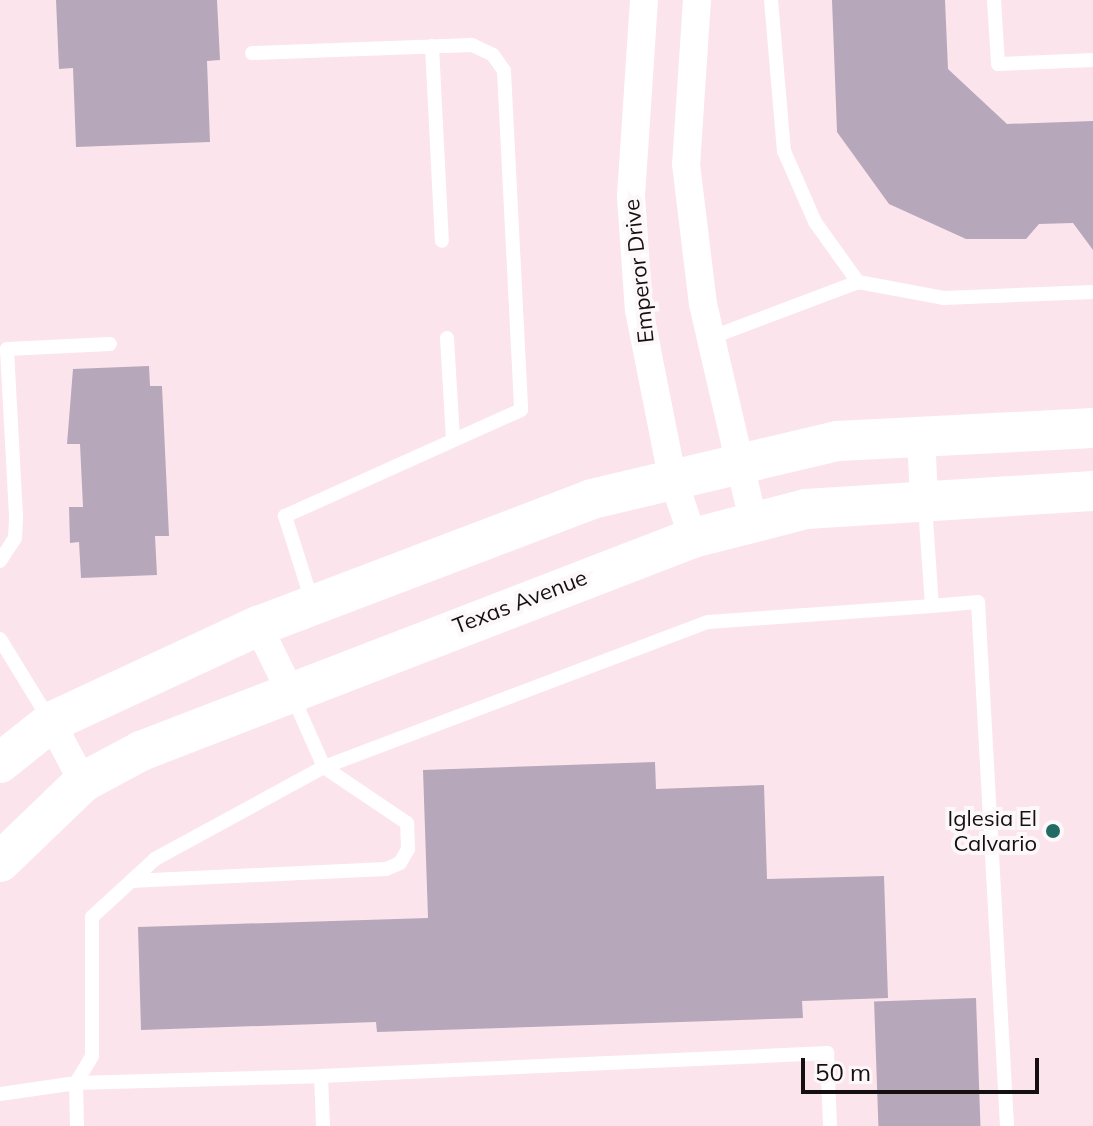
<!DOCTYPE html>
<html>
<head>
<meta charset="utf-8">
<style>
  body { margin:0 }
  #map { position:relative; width:1093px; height:1126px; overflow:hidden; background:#fce4ed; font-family:Mulish,sans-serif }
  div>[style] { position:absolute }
  .building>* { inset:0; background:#b6a8ba; transform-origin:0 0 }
  .lane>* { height:14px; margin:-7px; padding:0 7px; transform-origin:7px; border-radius:7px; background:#fff }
  .street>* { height:28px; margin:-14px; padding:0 14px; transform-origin:14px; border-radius:14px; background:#fff }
  .secondary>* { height:40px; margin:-20px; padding:0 20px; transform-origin:20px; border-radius:20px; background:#fff }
  .dots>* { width:22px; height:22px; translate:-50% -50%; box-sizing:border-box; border:4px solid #fcf7f9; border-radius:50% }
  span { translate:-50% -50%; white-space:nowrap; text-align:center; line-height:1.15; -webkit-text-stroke:8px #fcf7f9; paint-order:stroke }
  .street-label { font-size:22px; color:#160f12 }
  .poi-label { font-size:22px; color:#160f12 }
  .right { translate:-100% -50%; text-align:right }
  .scale { position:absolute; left:801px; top:1058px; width:238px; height:36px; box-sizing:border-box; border:4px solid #160f12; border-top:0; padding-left:10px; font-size:24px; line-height:28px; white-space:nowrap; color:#160f12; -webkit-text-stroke:6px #fcf7f9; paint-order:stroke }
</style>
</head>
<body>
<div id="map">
  <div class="building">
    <i style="clip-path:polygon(56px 0,217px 0,220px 60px,207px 61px,210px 142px,76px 147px,73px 68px,59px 69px)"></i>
    <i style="clip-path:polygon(832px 0,945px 0,948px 69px,1007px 124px,1093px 121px,1093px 250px,1073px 223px,1039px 224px,1026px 239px,966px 239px,889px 204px,837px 132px)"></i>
    <i style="clip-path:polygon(149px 366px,150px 386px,162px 386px,169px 536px,155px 536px,157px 575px,81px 578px,79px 542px,70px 543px,69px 507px,83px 507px,80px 444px,67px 444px,73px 369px)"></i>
    <i style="clip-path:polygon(655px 762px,656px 789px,764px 785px,767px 879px,884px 876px,888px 998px,802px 1001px,803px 1018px,377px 1032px,376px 1022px,141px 1030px,138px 927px,428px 918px,423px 770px)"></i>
    <i style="left:976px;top:998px;width:128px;height:102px;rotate:88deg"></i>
  </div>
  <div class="lane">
    <i style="left:771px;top:0;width:152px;rotate:85.1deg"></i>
    <i style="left:784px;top:151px;width:77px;rotate:66.4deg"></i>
    <i style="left:815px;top:222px;width:74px;rotate:54.4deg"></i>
    <i style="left:858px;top:282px;width:87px;rotate:10.5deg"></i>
    <i style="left:944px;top:298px;width:149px;rotate:-2.3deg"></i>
    <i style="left:994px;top:0;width:64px;rotate:86.4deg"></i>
    <i style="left:998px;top:64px;width:95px;rotate:-2.4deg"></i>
    <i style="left:432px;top:46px;width:195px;rotate:87.1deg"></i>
    <i style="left:252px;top:53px;width:220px;rotate:-2.1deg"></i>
    <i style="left:472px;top:45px;width:23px;rotate:25deg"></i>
    <i style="left:493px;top:55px;width:19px;rotate:55deg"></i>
    <i style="left:504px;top:71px;width:339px;rotate:87.1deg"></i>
    <i style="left:521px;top:410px;width:259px;rotate:155.8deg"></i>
    <i style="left:285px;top:516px;width:89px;rotate:72.4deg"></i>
    <i style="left:447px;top:338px;width:102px;rotate:86.6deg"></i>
    <i style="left:710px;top:338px;width:158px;rotate:-20.7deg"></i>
    <i style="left:0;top:561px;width:27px;rotate:-57deg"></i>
    <i style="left:15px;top:538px;width:22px;rotate:-87deg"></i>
    <i style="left:16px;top:516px;width:167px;rotate:-93.1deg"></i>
    <i style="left:7px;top:349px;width:103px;rotate:-2.8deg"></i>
    <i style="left:932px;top:606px;width:46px;rotate:-5deg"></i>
    <i style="left:978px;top:602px;width:525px;rotate:86.83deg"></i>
    <i style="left:0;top:639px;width:94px;rotate:58.5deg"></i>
    <i style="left:324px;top:767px;width:410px;rotate:-20.7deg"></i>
    <i style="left:708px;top:622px;width:225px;rotate:-4.1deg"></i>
    <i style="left:932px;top:606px;width:101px;rotate:-94deg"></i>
    <i style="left:131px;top:881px;width:255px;rotate:-2.7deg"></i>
    <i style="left:386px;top:869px;width:15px;rotate:-23deg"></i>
    <i style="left:400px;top:863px;width:16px;rotate:-60deg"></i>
    <i style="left:408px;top:849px;width:26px;rotate:-92deg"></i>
    <i style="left:407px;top:823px;width:100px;rotate:-146deg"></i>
    <i style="left:0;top:1094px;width:77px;rotate:-8.2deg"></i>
    <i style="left:76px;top:1083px;width:245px;rotate:-1.6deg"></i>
    <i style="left:77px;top:1126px;width:43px;rotate:-91.3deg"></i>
    <i style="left:76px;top:1083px;width:31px;rotate:-59deg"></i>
    <i style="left:92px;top:1056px;width:139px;rotate:-90deg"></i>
    <i style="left:92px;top:917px;width:86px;rotate:-42.6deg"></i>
    <i style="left:155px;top:859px;width:192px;rotate:-28.6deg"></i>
    <i style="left:324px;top:767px;width:77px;rotate:-113.9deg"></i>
    <i style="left:323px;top:1126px;width:50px;rotate:-92.3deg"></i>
    <i style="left:321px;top:1076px;width:507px;rotate:-2.6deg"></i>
    <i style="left:827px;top:1053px;width:73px;rotate:87.6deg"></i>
  </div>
  <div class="street">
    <i style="left:644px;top:0;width:197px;rotate:93.8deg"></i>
    <i style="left:631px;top:197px;width:113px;rotate:86deg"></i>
    <i style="left:639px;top:310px;width:169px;rotate:78.8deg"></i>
    <i style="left:672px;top:476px;width:65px;rotate:71.3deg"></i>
    <i style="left:697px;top:0;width:164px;rotate:93.8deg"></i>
    <i style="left:686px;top:164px;width:141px;rotate:83.1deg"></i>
    <i style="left:703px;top:304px;width:223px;rotate:77deg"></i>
    <i style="left:921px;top:434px;width:65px;rotate:87.4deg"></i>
    <i style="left:258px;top:626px;width:72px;rotate:63.8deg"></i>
    <i style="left:51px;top:722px;width:68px;rotate:61.9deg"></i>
  </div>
  <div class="secondary">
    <i style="left:0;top:763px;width:65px;rotate:-38.8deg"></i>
    <i style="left:51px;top:722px;width:228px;rotate:-24.9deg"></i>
    <i style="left:258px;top:626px;width:357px;rotate:-20.8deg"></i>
    <i style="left:592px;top:499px;width:253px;rotate:-13.3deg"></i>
    <i style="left:838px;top:441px;width:255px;rotate:-2.9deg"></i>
    <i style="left:0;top:862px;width:115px;rotate:-43.9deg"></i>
    <i style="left:83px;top:782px;width:66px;rotate:-28.1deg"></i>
    <i style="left:141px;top:751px;width:592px;rotate:-21.1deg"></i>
    <i style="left:693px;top:538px;width:117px;rotate:-14.4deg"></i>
    <i style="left:806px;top:509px;width:288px;rotate:-3.6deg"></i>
  </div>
  <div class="dots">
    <i style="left:1053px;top:831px;background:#226b64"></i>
  </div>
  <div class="street-label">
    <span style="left:639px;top:271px;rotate:-96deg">Emperor Drive</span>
    <span style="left:520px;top:602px;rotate:-21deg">Texas Avenue</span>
  </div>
  <div class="poi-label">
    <span class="right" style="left:1037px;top:831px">Iglesia El<br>Calvario</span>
  </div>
  <div class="scale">50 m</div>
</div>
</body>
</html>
